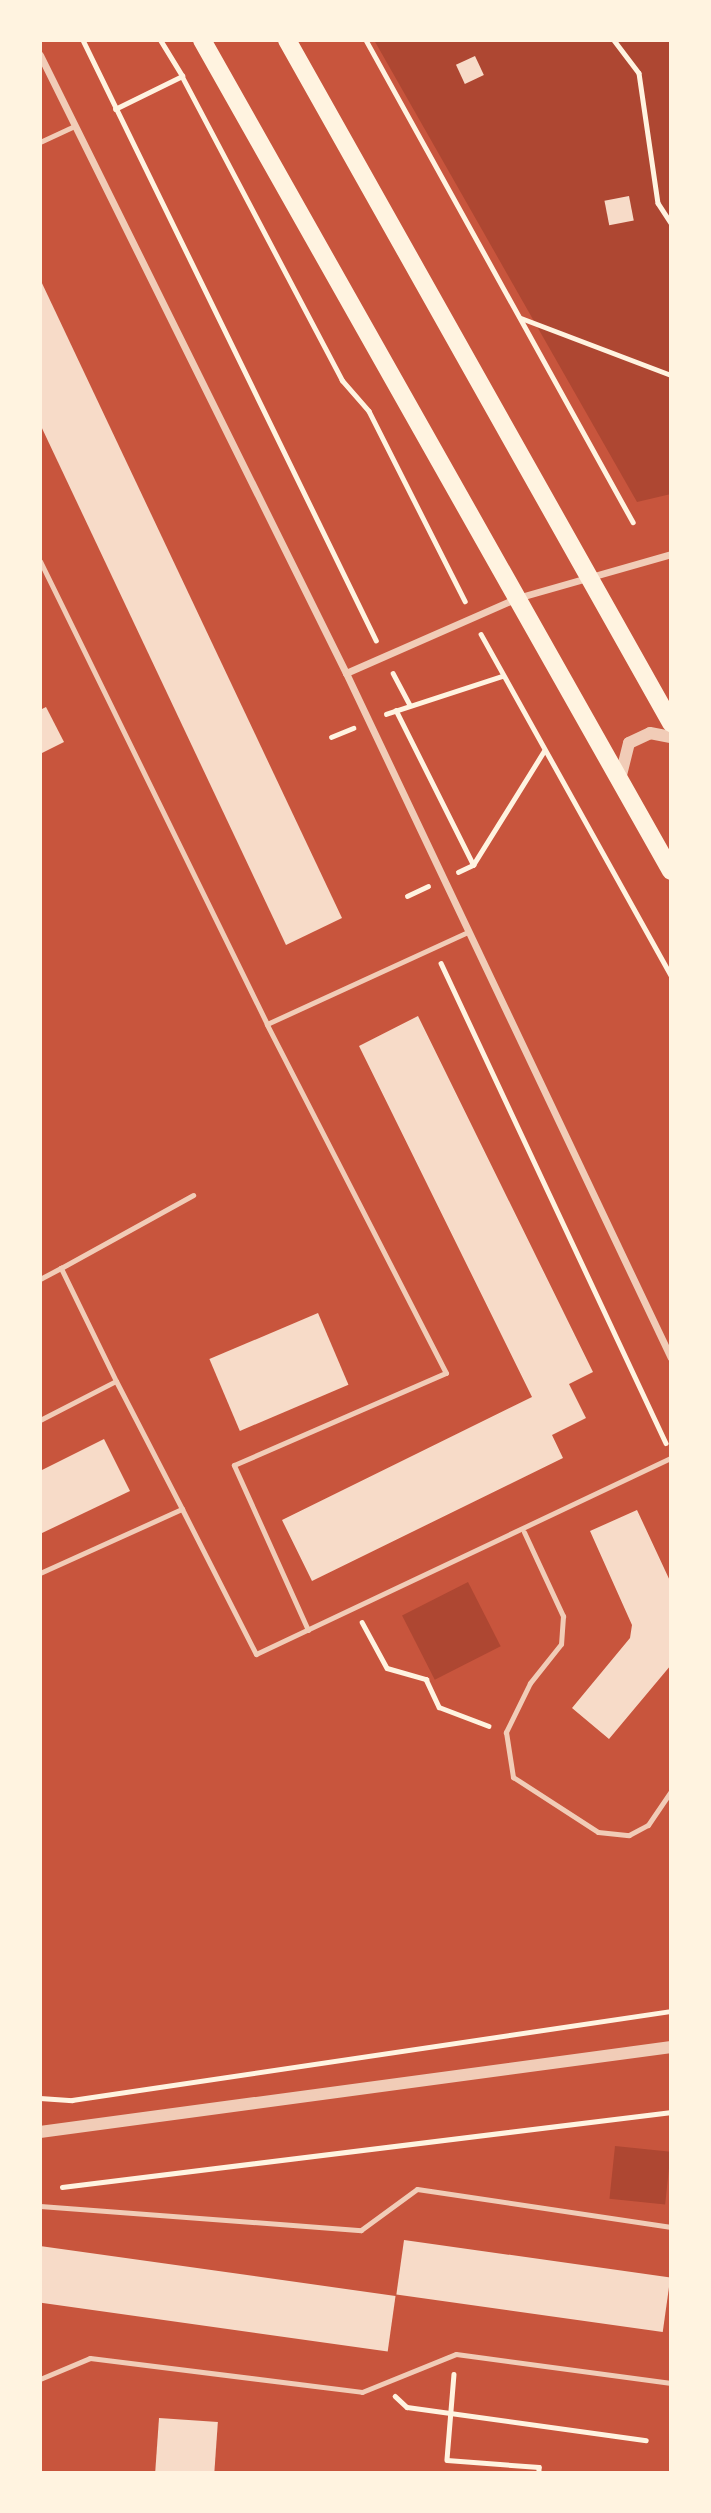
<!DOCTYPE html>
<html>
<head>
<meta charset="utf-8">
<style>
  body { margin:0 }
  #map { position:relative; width:711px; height:2513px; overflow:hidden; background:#c8553d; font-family:"Playfair Display",serif }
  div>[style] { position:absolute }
  .green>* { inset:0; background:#ae4732; transform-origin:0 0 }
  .building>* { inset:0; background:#f7dbc8; transform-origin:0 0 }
  .path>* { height:4.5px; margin:-2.25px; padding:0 2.25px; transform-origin:2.25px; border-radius:2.25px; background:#fff3e0 }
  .service>* { height:5px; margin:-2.5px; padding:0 2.5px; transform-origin:2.5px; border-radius:2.5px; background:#f1ccb7 }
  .minor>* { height:7px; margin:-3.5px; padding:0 3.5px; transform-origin:3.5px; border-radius:3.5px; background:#f1ccb7 }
  .tertiary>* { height:12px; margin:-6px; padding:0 6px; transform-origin:6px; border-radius:6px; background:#f1ccb7 }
  .primary>* { height:18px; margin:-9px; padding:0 9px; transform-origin:9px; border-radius:9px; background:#fff3e0 }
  span { translate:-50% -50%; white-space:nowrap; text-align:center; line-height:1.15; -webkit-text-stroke:5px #fff3e0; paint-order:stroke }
  .frame { position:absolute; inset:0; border:42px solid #fff3e0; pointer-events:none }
</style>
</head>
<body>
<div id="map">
  <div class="green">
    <i style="clip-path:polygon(374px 40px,671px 40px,671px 494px,637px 502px)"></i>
    <i style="left:468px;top:1582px;width:72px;height:74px;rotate:63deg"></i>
    <i style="left:615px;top:2146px;width:56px;height:53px;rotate:6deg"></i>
  </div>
  <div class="building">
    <i style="left:475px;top:56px;width:21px;height:21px;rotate:65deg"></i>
    <i style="left:629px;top:196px;width:25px;height:25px;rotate:79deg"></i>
    <i style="clip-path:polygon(40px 279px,342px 918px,286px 945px,40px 424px)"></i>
    <i style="clip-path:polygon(46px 707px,64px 742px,40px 754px,40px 710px)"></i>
    <i style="clip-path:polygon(418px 1016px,593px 1372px,569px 1384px,586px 1418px,552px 1435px,563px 1458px,312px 1581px,282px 1520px,532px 1397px,359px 1046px)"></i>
    <i style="left:318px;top:1313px;width:78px;height:118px;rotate:67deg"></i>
    <i style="clip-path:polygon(104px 1439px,130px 1491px,40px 1534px,40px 1471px)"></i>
    <i style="clip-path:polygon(637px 1510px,671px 1583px,671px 1665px,609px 1739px,572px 1708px,630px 1638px,632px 1625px,590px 1531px)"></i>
    <i style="left:404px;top:2240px;width:269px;height:55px;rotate:8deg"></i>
    <i style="left:40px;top:2246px;width:359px;height:56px;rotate:8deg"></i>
    <i style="left:159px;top:2418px;width:59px;height:55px;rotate:4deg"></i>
  </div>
  <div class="path">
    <i style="left:83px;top:40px;width:668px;rotate:63.97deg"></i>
    <i style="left:366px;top:40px;width:551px;rotate:61.02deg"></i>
    <i style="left:614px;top:40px;width:41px;rotate:52.9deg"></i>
    <i style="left:639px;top:73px;width:131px;rotate:81.7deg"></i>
    <i style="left:658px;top:203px;width:24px;rotate:57deg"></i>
    <i style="left:182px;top:76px;width:344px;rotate:62.2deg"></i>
    <i style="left:342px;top:380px;width:41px;rotate:48.9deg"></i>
    <i style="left:369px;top:411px;width:213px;rotate:63.2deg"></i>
    <i style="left:115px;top:109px;width:75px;rotate:-26.2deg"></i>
    <i style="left:182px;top:76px;width:42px;rotate:-121.4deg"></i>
    <i style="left:521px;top:318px;width:160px;rotate:20.8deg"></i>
    <i style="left:481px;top:634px;width:390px;rotate:60.9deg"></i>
    <i style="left:393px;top:673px;width:36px;rotate:62deg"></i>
    <i style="left:396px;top:710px;width:172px;rotate:63.4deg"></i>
    <i style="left:386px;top:714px;width:122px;rotate:-18.1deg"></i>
    <i style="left:331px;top:737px;width:24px;rotate:-22deg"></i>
    <i style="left:458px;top:872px;width:17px;rotate:-25deg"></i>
    <i style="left:473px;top:865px;width:134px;rotate:-58.1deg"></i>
    <i style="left:407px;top:896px;width:23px;rotate:-25deg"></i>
    <i style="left:441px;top:963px;width:530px;rotate:64.89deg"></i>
    <i style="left:362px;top:1622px;width:52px;rotate:61.5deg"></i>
    <i style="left:387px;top:1668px;width:41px;rotate:15.8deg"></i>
    <i style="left:426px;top:1679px;width:31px;rotate:65deg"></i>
    <i style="left:439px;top:1707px;width:53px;rotate:20.8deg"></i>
    <i style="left:40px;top:2098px;width:32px;rotate:4deg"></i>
    <i style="left:72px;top:2100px;width:606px;rotate:-8.45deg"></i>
    <i style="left:62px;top:2187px;width:614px;rotate:-7.02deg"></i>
    <i style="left:454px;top:2374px;width:86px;rotate:94.7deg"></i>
    <i style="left:447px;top:2460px;width:92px;rotate:4.4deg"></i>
    <i style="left:539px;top:2467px;width:6px;rotate:90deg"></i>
    <i style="left:395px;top:2396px;width:16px;rotate:43deg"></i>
    <i style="left:407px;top:2407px;width:241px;rotate:7.9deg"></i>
  </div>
  <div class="service">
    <i style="left:40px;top:142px;width:38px;rotate:-25deg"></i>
    <i style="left:40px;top:561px;width:516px;rotate:63.88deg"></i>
    <i style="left:40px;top:1279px;width:24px;rotate:-28deg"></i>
    <i style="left:116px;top:1381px;width:126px;rotate:-116deg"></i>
    <i style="left:61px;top:1268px;width:151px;rotate:-28.9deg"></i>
    <i style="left:40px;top:1420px;width:85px;rotate:-27.2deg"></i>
    <i style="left:116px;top:1381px;width:144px;rotate:62.7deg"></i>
    <i style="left:524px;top:1532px;width:93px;rotate:65.1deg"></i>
    <i style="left:563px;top:1616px;width:28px;rotate:94deg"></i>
    <i style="left:561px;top:1644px;width:50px;rotate:128.5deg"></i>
    <i style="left:530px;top:1683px;width:55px;rotate:116.1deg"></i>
    <i style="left:506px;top:1732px;width:46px;rotate:81.2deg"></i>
    <i style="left:513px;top:1777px;width:101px;rotate:32.9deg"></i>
    <i style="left:598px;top:1832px;width:31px;rotate:6deg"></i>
    <i style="left:629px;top:1835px;width:21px;rotate:-28deg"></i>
    <i style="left:648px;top:1825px;width:41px;rotate:-55.9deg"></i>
    <i style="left:40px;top:1573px;width:156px;rotate:-24.3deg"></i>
    <i style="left:182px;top:1509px;width:163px;rotate:63deg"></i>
    <i style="left:256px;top:1654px;width:459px;rotate:-25.3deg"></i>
    <i style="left:308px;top:1630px;width:181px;rotate:-114.2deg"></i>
    <i style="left:234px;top:1465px;width:231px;rotate:-23.5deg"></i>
    <i style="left:446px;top:1373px;width:392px;rotate:-117.2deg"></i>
    <i style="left:267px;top:1024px;width:219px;rotate:-24.6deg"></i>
    <i style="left:40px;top:2206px;width:322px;rotate:4.3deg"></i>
    <i style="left:361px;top:2230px;width:69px;rotate:-36.2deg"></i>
    <i style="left:417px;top:2189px;width:257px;rotate:8.5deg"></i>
    <i style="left:40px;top:2379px;width:54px;rotate:-22.8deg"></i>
    <i style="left:90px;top:2358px;width:274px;rotate:7.1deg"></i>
    <i style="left:362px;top:2392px;width:101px;rotate:-22deg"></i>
    <i style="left:456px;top:2354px;width:217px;rotate:7.7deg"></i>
  </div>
  <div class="minor">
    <i style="left:40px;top:55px;width:690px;rotate:63.66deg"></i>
    <i style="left:346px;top:673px;width:758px;rotate:64.62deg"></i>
    <i style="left:346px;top:673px;width:187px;rotate:-23.7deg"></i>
    <i style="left:517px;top:598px;width:160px;rotate:-15.9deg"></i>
  </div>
  <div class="tertiary">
    <i style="left:620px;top:779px;width:37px;rotate:-76deg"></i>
    <i style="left:629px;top:743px;width:23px;rotate:-25deg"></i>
    <i style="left:650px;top:733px;width:21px;rotate:11deg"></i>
    <i style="left:40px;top:2132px;width:637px;rotate:-7.67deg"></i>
  </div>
  <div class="primary">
    <i style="left:202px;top:40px;width:954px;rotate:60.56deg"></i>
    <i style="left:287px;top:40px;width:784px;rotate:60.65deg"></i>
  </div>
  <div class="frame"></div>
</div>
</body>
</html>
